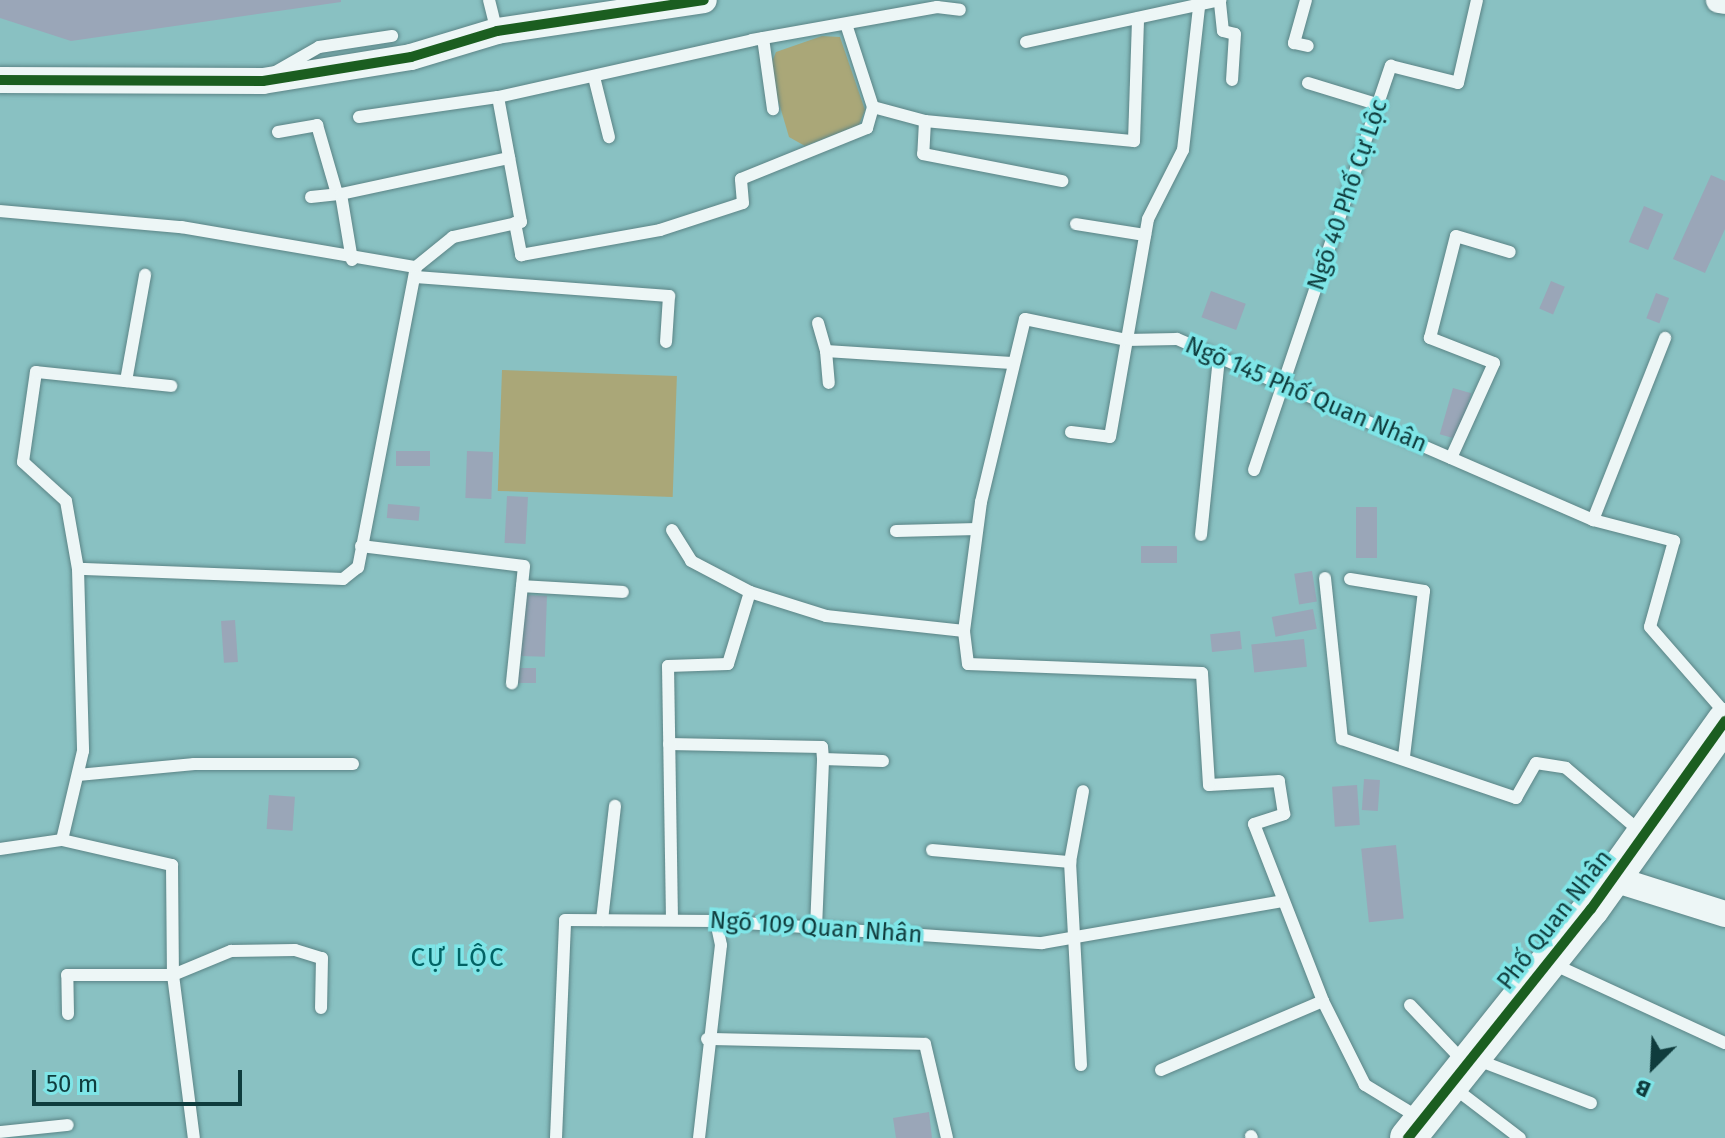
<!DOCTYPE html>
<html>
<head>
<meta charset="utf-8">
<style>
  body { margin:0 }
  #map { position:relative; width:1725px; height:1138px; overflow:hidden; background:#89c1c2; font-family:"Fira Sans",sans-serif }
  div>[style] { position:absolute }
  .green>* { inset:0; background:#aaa778; transform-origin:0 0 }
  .building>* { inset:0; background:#9aa6b8; transform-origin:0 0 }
  .roads { filter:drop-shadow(0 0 2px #5b8486) drop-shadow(0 0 2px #5b8486) }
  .lane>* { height:12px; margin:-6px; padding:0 6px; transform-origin:6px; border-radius:6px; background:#edf6f6 }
  .street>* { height:26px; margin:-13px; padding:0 13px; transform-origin:13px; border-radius:13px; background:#edf6f6 }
  .secondary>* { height:36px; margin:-18px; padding:0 18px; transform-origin:18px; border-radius:18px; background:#edf6f6 }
  .cycleway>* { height:10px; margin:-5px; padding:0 5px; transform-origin:5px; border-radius:5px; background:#1b5e20 }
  span { translate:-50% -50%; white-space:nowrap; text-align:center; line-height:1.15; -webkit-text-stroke:7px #7fe5e7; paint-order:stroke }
  .street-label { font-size:24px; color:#0f3c3d }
  .neighbourhood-label { font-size:26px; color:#026365; letter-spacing:2px }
  .north { position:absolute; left:1613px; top:1026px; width:80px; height:80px; -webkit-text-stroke:6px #7fe5e7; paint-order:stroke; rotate:204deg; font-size:22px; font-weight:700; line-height:32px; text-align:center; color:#0f3c3d }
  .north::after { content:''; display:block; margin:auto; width:28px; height:36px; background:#0f3c3d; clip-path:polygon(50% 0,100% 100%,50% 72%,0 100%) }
  .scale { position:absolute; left:32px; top:1070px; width:210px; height:36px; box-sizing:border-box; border:4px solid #0f3c3d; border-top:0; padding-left:10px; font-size:24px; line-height:28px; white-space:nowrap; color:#0f3c3d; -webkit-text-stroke:6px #7fe5e7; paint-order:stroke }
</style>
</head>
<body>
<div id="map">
  <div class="green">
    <i style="clip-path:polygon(822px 36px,840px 37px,865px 110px,859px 125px,805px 146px,789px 137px,769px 69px,776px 52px)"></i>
    <i style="left:502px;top:370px;width:175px;height:121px;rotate:2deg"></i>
  </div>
  <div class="building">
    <i style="clip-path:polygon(0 0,341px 0,341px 2px,71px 41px,0 18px)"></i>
    <i style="clip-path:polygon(1711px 175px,1725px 181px,1725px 229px,1705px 273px,1673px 259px)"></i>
    <i style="left:1644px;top:206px;width:21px;height:39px;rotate:23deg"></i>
    <i style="left:1551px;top:281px;width:15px;height:30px;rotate:23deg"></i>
    <i style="left:1211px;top:291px;width:37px;height:28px;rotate:20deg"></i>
    <i style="left:1656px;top:293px;width:14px;height:27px;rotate:21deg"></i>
    <i style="left:1453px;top:388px;width:19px;height:48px;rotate:16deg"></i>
    <i style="left:396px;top:451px;width:34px;height:15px"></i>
    <i style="left:467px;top:451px;width:26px;height:47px;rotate:2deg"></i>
    <i style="left:507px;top:496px;width:21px;height:47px;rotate:3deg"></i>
    <i style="left:388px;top:504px;width:32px;height:14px;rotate:5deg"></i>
    <i style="left:1356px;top:507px;width:21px;height:51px"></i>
    <i style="left:1141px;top:546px;width:36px;height:17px"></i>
    <i style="left:1312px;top:571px;width:31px;height:18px;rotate:81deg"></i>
    <i style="left:523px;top:595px;width:24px;height:61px;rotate:2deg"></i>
    <i style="left:1313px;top:609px;width:20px;height:42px;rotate:79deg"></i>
    <i style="left:235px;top:620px;width:42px;height:14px;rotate:86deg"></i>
    <i style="left:1240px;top:631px;width:18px;height:30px;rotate:84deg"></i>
    <i style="left:1304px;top:639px;width:28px;height:53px;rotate:84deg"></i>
    <i style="left:517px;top:668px;width:19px;height:15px"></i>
    <i style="left:1364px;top:779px;width:16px;height:31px;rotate:4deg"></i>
    <i style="left:1357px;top:785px;width:40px;height:25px;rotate:86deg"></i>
    <i style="left:269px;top:795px;width:26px;height:34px;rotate:4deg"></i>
    <i style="left:1396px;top:845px;width:74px;height:35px;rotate:84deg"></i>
    <i style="clip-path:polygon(929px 1112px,932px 1138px,896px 1138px,893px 1118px)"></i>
  </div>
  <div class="roads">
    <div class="lane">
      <i style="left:489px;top:0;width:32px;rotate:76deg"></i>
      <i style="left:1306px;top:0;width:45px;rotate:105.6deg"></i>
      <i style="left:1294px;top:43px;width:14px;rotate:12deg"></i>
      <i style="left:1220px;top:3px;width:28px;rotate:84deg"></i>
      <i style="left:1223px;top:31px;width:12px;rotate:14deg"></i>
      <i style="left:1235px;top:34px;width:46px;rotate:93.7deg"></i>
      <i style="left:846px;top:24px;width:87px;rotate:72deg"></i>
      <i style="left:763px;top:38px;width:72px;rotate:82deg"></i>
      <i style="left:1026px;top:42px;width:199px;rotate:-12.2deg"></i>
      <i style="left:272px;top:74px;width:54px;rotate:-29.9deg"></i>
      <i style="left:319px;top:47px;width:74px;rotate:-8.6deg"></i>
      <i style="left:594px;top:77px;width:62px;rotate:76deg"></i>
      <i style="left:1308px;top:83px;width:75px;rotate:17deg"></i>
      <i style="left:498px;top:97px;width:260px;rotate:-12.6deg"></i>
      <i style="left:752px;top:40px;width:188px;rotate:-10.1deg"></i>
      <i style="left:937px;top:7px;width:23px;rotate:7deg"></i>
      <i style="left:873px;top:107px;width:54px;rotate:15.1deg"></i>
      <i style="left:925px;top:121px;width:210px;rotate:5.5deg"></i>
      <i style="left:1134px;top:141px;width:123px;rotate:-88.1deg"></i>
      <i style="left:359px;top:117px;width:140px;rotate:-8.2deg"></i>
      <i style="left:498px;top:97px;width:127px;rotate:79.6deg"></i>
      <i style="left:521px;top:222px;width:70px;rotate:167.6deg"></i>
      <i style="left:453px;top:237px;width:48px;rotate:141deg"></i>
      <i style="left:925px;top:121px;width:33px;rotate:93deg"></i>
      <i style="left:923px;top:154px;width:142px;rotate:11deg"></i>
      <i style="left:278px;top:132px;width:40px;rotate:-10deg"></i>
      <i style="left:317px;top:125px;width:72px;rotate:73.8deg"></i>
      <i style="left:311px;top:197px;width:30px;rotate:-6deg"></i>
      <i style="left:0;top:211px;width:182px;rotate:5.1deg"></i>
      <i style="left:181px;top:227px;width:238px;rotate:9.7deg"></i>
      <i style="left:416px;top:267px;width:306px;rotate:100.9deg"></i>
      <i style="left:358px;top:567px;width:19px;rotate:141deg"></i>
      <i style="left:343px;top:579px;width:265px;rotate:-177.8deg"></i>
      <i style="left:78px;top:569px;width:182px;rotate:88.4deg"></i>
      <i style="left:83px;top:751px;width:91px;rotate:103.3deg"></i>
      <i style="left:515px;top:223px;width:33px;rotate:79deg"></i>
      <i style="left:521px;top:255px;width:141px;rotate:-10.2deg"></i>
      <i style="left:660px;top:230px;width:87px;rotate:-18deg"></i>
      <i style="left:743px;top:203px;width:24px;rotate:-95deg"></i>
      <i style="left:741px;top:179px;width:136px;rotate:-22deg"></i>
      <i style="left:867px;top:128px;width:22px;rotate:-74deg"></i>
      <i style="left:1076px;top:224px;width:70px;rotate:9.1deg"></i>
      <i style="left:352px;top:260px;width:67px;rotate:-99.5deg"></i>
      <i style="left:341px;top:194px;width:172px;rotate:-12.1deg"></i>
      <i style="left:415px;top:277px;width:255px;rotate:4.3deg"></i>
      <i style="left:669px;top:296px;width:46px;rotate:93.7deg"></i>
      <i style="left:818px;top:323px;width:29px;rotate:74deg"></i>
      <i style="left:826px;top:351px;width:186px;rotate:3.7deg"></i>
      <i style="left:826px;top:351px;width:32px;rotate:85deg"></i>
      <i style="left:126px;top:381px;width:108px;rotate:-79.8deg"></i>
      <i style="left:1071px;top:432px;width:39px;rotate:7deg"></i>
      <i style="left:1110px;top:437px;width:221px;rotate:-80.1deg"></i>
      <i style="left:1148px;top:219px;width:77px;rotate:-63.1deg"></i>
      <i style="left:1183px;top:150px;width:144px;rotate:-83.6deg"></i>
      <i style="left:1451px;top:458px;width:104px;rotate:-65.6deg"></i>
      <i style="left:1494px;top:363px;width:69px;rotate:-158.7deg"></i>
      <i style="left:1430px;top:338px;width:105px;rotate:-75.7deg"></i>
      <i style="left:1456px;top:236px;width:56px;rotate:16.5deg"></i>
      <i style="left:1254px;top:470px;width:427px;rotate:-71.3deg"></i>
      <i style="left:1391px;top:66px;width:69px;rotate:14.2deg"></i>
      <i style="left:1458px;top:83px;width:85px;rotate:-77.1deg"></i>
      <i style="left:1593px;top:520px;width:196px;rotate:-68.4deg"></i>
      <i style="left:672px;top:530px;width:36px;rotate:58deg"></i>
      <i style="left:691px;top:561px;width:67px;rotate:27.7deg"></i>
      <i style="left:750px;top:592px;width:80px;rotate:17.5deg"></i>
      <i style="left:826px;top:616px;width:139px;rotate:6.2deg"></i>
      <i style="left:896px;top:531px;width:81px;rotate:-1.4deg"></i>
      <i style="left:1201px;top:535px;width:178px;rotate:-84.2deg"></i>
      <i style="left:361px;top:546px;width:164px;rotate:7deg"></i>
      <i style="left:524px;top:566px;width:118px;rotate:95.9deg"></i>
      <i style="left:78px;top:569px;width:69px;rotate:-100deg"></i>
      <i style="left:66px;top:501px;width:58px;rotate:-137.8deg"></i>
      <i style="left:23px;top:462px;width:91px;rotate:-81.8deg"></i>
      <i style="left:36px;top:372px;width:136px;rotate:5.9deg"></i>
      <i style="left:1325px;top:578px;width:162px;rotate:84deg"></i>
      <i style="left:1342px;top:739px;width:184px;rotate:18.7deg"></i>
      <i style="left:1516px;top:798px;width:40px;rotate:-60.3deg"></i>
      <i style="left:1536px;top:763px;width:30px;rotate:9deg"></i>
      <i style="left:1566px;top:768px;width:100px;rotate:40.5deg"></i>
      <i style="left:1350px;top:579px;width:75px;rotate:9.2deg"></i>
      <i style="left:1424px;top:591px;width:167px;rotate:96.9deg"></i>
      <i style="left:522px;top:586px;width:101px;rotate:3.4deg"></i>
      <i style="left:669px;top:744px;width:153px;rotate:1.1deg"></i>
      <i style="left:822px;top:747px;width:12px;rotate:85deg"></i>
      <i style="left:78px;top:775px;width:117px;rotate:-5.4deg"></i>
      <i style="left:194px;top:764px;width:159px"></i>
      <i style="left:0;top:849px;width:63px;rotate:-8.3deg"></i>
      <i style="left:62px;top:840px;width:113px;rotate:12.8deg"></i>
      <i style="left:172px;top:865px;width:110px;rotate:89.5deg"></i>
      <i style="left:173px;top:975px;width:164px;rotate:82.7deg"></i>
      <i style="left:932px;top:850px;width:139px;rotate:5deg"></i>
      <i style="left:602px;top:920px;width:115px;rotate:-83.5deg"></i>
      <i style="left:672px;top:920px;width:254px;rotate:-90.9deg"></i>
      <i style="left:668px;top:666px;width:60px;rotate:-1.9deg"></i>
      <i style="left:728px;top:664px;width:75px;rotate:-73deg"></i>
      <i style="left:816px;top:928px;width:169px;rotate:-87.6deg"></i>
      <i style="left:823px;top:759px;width:60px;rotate:1.9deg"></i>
      <i style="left:1553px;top:964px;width:189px;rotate:24.7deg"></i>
      <i style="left:1410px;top:1005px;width:79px;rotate:46.5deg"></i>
      <i style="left:68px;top:1014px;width:39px;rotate:-91deg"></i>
      <i style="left:67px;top:975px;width:106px"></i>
      <i style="left:173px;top:975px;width:63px;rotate:-22.5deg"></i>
      <i style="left:231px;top:951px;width:64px;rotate:-0.9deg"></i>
      <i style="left:295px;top:950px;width:28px;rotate:17deg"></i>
      <i style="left:322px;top:958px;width:50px;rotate:91.1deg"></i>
      <i style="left:707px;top:1039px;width:218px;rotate:1.3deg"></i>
      <i style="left:925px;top:1044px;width:97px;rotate:76.8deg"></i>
      <i style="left:1475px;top:1059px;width:124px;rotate:20.8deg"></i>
      <i style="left:1081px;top:1065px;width:203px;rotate:-93.1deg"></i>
      <i style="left:1070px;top:862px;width:72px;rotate:-79.6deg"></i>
      <i style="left:1161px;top:1070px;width:176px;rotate:-23.1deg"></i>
      <i style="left:1453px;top:1087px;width:84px;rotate:37.3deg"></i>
      <i style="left:1421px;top:1119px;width:66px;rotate:-148.7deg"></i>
      <i style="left:1365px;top:1085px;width:94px;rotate:-116.6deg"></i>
      <i style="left:1323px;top:1001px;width:190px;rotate:-111.3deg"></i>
      <i style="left:1254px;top:824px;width:32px;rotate:-18deg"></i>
      <i style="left:1284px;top:814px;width:33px;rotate:-99deg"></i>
      <i style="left:1279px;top:781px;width:70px;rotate:176.7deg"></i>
      <i style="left:1209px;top:785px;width:112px;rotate:-93.6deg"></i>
      <i style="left:1202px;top:673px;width:234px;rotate:-177.8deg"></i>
      <i style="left:968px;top:664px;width:33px;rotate:-97deg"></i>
      <i style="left:964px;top:631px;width:130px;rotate:-82.5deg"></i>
      <i style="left:981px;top:502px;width:188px;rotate:-76.5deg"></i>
      <i style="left:1025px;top:319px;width:103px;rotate:11.7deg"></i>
      <i style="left:1126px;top:340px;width:51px;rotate:-1.1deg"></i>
      <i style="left:1177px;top:339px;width:454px;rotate:23.5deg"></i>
      <i style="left:1593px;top:520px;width:84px;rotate:14.5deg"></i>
      <i style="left:1674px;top:541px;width:89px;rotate:105.6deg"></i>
      <i style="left:1650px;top:627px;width:114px;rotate:48.9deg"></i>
      <i style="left:0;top:1132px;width:68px;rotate:-5.9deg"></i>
      <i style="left:1251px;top:1136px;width:2px;rotate:63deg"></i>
      <i style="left:556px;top:1138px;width:218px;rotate:-87.6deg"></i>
      <i style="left:565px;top:920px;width:151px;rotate:0.4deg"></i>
      <i style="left:716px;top:921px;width:327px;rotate:3.9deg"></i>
      <i style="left:1042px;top:943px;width:244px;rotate:-9.9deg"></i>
      <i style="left:699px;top:1138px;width:194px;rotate:-83.5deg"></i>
      <i style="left:721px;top:945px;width:25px;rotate:-102deg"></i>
    </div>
    <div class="street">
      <i style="left:1719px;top:0;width:6px;rotate:9deg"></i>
      <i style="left:0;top:80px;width:263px;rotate:0.2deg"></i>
      <i style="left:263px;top:81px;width:150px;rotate:-9.2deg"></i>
      <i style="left:411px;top:57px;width:90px;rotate:-16.8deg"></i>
      <i style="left:497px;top:31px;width:209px;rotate:-8.5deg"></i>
      <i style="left:1614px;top:879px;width:116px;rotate:17.5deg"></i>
    </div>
    <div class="secondary">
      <i style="left:1408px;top:1138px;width:293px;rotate:-51.4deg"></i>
      <i style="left:1591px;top:909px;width:231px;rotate:-54.5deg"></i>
    </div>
  </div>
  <div class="cycleway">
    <i style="left:0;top:80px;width:263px;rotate:0.2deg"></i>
    <i style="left:263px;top:81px;width:150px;rotate:-9.2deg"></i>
    <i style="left:411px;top:57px;width:90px;rotate:-16.8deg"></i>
    <i style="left:497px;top:31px;width:209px;rotate:-8.5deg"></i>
    <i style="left:1408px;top:1138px;width:293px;rotate:-51.4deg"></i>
    <i style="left:1591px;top:909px;width:231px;rotate:-54.5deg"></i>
  </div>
  <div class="street-label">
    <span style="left:1348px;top:195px;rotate:-71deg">Ngõ 40 Phố Cự Lộc</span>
    <span style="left:1306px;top:395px;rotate:23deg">Ngõ 145 Phố Quan Nhân</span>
    <span style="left:1555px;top:920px;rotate:-52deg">Phố Quan Nhân</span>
    <span style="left:816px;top:928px;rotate:4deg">Ngõ 109 Quan Nhân</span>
  </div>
  <div class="neighbourhood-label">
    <span style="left:458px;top:958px">CỰ LỘC</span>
  </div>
  <div class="north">B</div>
  <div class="scale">50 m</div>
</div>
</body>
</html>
